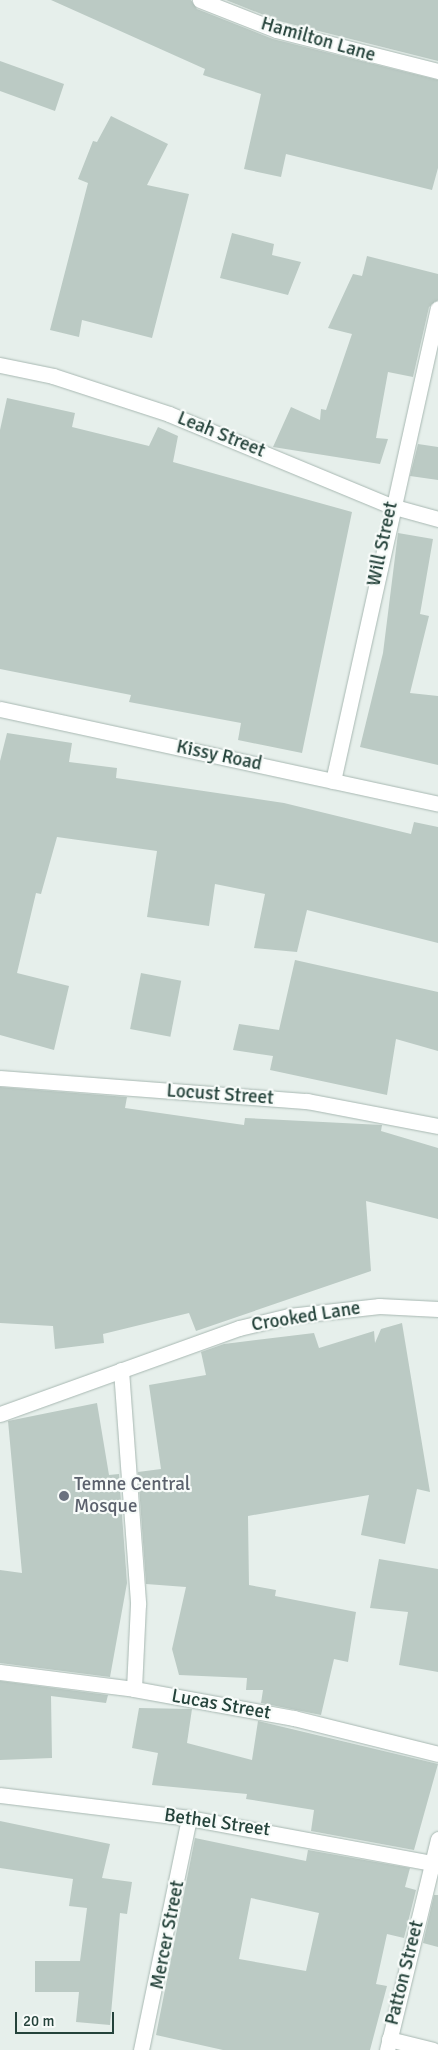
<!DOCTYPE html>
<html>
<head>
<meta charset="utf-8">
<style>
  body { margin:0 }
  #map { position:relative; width:438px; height:2050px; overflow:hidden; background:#e6efeb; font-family:Signika,sans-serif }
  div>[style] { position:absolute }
  .building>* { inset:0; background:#bbcac4; transform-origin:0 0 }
  .roads { filter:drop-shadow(0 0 1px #a8b8b2) drop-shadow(0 0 1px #a8b8b2) }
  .street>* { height:15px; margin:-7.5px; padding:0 7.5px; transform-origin:7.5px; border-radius:7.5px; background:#fff }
  .secondary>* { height:15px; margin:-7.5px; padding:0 7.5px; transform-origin:7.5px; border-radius:7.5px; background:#fff }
  .dots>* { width:14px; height:14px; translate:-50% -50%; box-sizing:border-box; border:2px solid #f7fbf9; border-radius:50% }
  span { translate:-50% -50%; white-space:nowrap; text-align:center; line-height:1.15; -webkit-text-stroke:4.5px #f7fbf9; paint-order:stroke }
  .street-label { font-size:19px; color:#24423a }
  .worship-label { font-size:19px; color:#5b616d }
  .left { translate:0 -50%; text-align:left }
  .scale { position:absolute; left:15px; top:2012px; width:99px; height:22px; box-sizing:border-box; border:2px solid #24423a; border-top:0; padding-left:6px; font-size:15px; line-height:18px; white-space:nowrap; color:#24423a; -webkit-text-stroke:4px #f7fbf9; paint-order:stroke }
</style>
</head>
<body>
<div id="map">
  <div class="building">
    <i style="clip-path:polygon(51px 0,191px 0,197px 9px,273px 39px,438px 80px,438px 168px,432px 190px,286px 154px,281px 177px,244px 169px,261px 94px,203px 75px,205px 69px)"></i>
    <i style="clip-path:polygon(226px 0,438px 0,438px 61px,279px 21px)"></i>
    <i style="clip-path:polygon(0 61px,64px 84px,55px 111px,0 91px)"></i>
    <i style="clip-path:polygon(111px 116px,168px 144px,147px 185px,189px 194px,152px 338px,82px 320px,79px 337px,50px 330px,88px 183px,78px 179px,93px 141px,97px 142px)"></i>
    <i style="clip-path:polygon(232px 233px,274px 244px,272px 255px,301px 262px,288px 295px,220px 278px)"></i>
    <i style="clip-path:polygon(367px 256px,438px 274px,438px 300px,429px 307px,413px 377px,388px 372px,376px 438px,388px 439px,380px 464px,273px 447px,291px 407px,320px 420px,321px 409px,326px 410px,352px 334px,328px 328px,353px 274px,362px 276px)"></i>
    <i style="clip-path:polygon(7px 398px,75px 413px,72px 427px,149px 446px,158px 427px,178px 436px,173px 462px,352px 512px,302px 753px,238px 740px,241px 723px,129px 702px,131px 695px,0 669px,0 430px)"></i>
    <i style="clip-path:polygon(418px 444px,438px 447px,438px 480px,410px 476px)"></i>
    <i style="clip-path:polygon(398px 533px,433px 539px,420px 614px,429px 616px,410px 693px,438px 696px,438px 765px,360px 747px,383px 653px)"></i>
    <i style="clip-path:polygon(7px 733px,72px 743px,69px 762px,117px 768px,116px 778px,284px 803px,411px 834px,414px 822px,438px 827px,438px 943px,307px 910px,297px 952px,254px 948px,265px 894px,215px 884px,209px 926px,147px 917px,157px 851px,57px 837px,41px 894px,36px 893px,17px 973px,69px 986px,54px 1050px,0 1035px,0 761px)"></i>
    <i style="clip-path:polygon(295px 960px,438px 992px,438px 1051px,396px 1039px,387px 1095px,270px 1070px,273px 1056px,233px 1050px,239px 1024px,279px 1030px)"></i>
    <i style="left:141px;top:973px;width:41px;height:57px;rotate:11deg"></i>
    <i style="clip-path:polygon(0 1087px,127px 1097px,125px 1108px,244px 1125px,245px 1118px,382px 1125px,381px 1131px,438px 1148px,438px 1219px,366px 1201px,371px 1271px,196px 1331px,189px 1313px,103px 1334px,104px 1343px,55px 1349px,53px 1326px,0 1323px)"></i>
    <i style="clip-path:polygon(402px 1323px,430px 1492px,417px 1489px,405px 1544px,361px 1535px,369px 1495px,248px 1516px,249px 1585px,276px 1590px,275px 1596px,356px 1612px,348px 1662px,334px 1659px,321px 1715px,261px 1703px,263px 1690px,246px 1690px,247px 1678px,179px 1675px,172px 1649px,186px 1587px,146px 1584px,138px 1472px,161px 1469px,149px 1385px,206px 1375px,201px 1352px,224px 1344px,314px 1333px,319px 1348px,374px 1331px,375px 1343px,381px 1329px)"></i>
    <i style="clip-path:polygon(97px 1403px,109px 1475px,119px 1474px,127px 1583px,110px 1677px,0 1663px,0 1570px,22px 1573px,8px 1421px)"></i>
    <i style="clip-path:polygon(379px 1559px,438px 1569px,438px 1672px,399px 1665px,408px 1612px,370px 1608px)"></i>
    <i style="clip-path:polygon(0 1681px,108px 1695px,106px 1703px,51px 1696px,52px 1758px,0 1760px)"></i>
    <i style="clip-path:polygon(139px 1708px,192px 1709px,187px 1743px,252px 1760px,258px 1721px,438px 1764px,414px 1850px,311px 1831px,314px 1810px,246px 1799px,247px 1794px,152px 1785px,158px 1753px,132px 1748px)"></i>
    <i style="clip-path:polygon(0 1821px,110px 1844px,102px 1878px,132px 1882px,127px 1914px,120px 1913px,110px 2025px,76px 2022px,79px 1992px,35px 1992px,35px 1961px,80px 1961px,87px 1908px,69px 1906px,73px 1879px,0 1868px)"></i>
    <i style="clip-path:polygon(evenodd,195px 1838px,306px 1861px,308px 1850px,410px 1868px,405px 1887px,416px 1890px,404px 1938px,387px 1934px,376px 1984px,387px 1986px,370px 2050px,223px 2050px,156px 2035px,195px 1838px,251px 1898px,319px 1913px,306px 1971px,239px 1959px,251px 1898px)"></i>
    <i style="clip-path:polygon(434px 1895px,438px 1895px,438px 1947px,423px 1943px)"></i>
  </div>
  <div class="roads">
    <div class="street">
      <i style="left:200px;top:0;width:82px;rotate:21.5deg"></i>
      <i style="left:276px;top:30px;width:167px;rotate:14.2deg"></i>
      <i style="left:0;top:365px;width:54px;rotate:11.7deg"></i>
      <i style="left:53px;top:376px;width:122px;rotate:18.1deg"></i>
      <i style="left:169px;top:414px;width:240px;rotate:22.5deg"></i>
      <i style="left:391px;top:506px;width:49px;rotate:15.5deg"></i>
      <i style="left:333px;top:781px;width:484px;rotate:-77.5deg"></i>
      <i style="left:0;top:1078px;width:308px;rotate:4.3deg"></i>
      <i style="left:307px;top:1101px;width:133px;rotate:10.8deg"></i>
      <i style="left:121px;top:1370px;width:235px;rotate:85.8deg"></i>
      <i style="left:138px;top:1604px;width:85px;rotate:92.7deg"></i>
      <i style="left:0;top:1414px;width:254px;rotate:-19.8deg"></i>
      <i style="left:239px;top:1328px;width:51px;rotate:-13.5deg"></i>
      <i style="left:289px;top:1316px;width:91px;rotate:-6.3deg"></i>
      <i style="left:379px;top:1306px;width:59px;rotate:2.9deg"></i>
      <i style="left:0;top:1672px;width:135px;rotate:7.2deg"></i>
      <i style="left:134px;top:1689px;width:163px;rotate:10.3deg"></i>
      <i style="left:294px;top:1718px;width:148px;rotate:14deg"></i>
      <i style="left:0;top:1795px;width:190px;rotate:6.9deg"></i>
      <i style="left:189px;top:1818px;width:247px;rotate:10.5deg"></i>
      <i style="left:389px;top:2039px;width:45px;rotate:14deg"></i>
      <i style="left:141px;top:2050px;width:237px;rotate:-78.3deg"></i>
      <i style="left:387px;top:2050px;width:217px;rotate:-76.4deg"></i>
    </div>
    <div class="secondary">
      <i style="left:0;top:709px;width:448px;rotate:12.2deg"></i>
    </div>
  </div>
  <div class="dots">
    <i style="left:64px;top:1496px;background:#6b7280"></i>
  </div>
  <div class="street-label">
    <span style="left:318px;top:40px;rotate:16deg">Hamilton Lane</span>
    <span style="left:221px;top:435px;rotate:22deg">Leah Street</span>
    <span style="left:383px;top:544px;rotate:-78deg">Will Street</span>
    <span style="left:219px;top:756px;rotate:12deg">Kissy Road</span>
    <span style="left:220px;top:1095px;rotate:4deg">Locust Street</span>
    <span style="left:306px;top:1317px;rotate:-9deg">Crooked Lane</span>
    <span style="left:221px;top:1705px;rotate:10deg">Lucas Street</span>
    <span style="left:217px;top:1823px;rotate:8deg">Bethel Street</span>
    <span style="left:168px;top:1935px;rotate:-79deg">Mercer Street</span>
    <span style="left:405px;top:1973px;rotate:-76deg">Patton Street</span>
  </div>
  <div class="worship-label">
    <span class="left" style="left:74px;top:1496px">Temne Central<br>Mosque</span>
  </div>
  <div class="scale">20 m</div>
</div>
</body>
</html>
